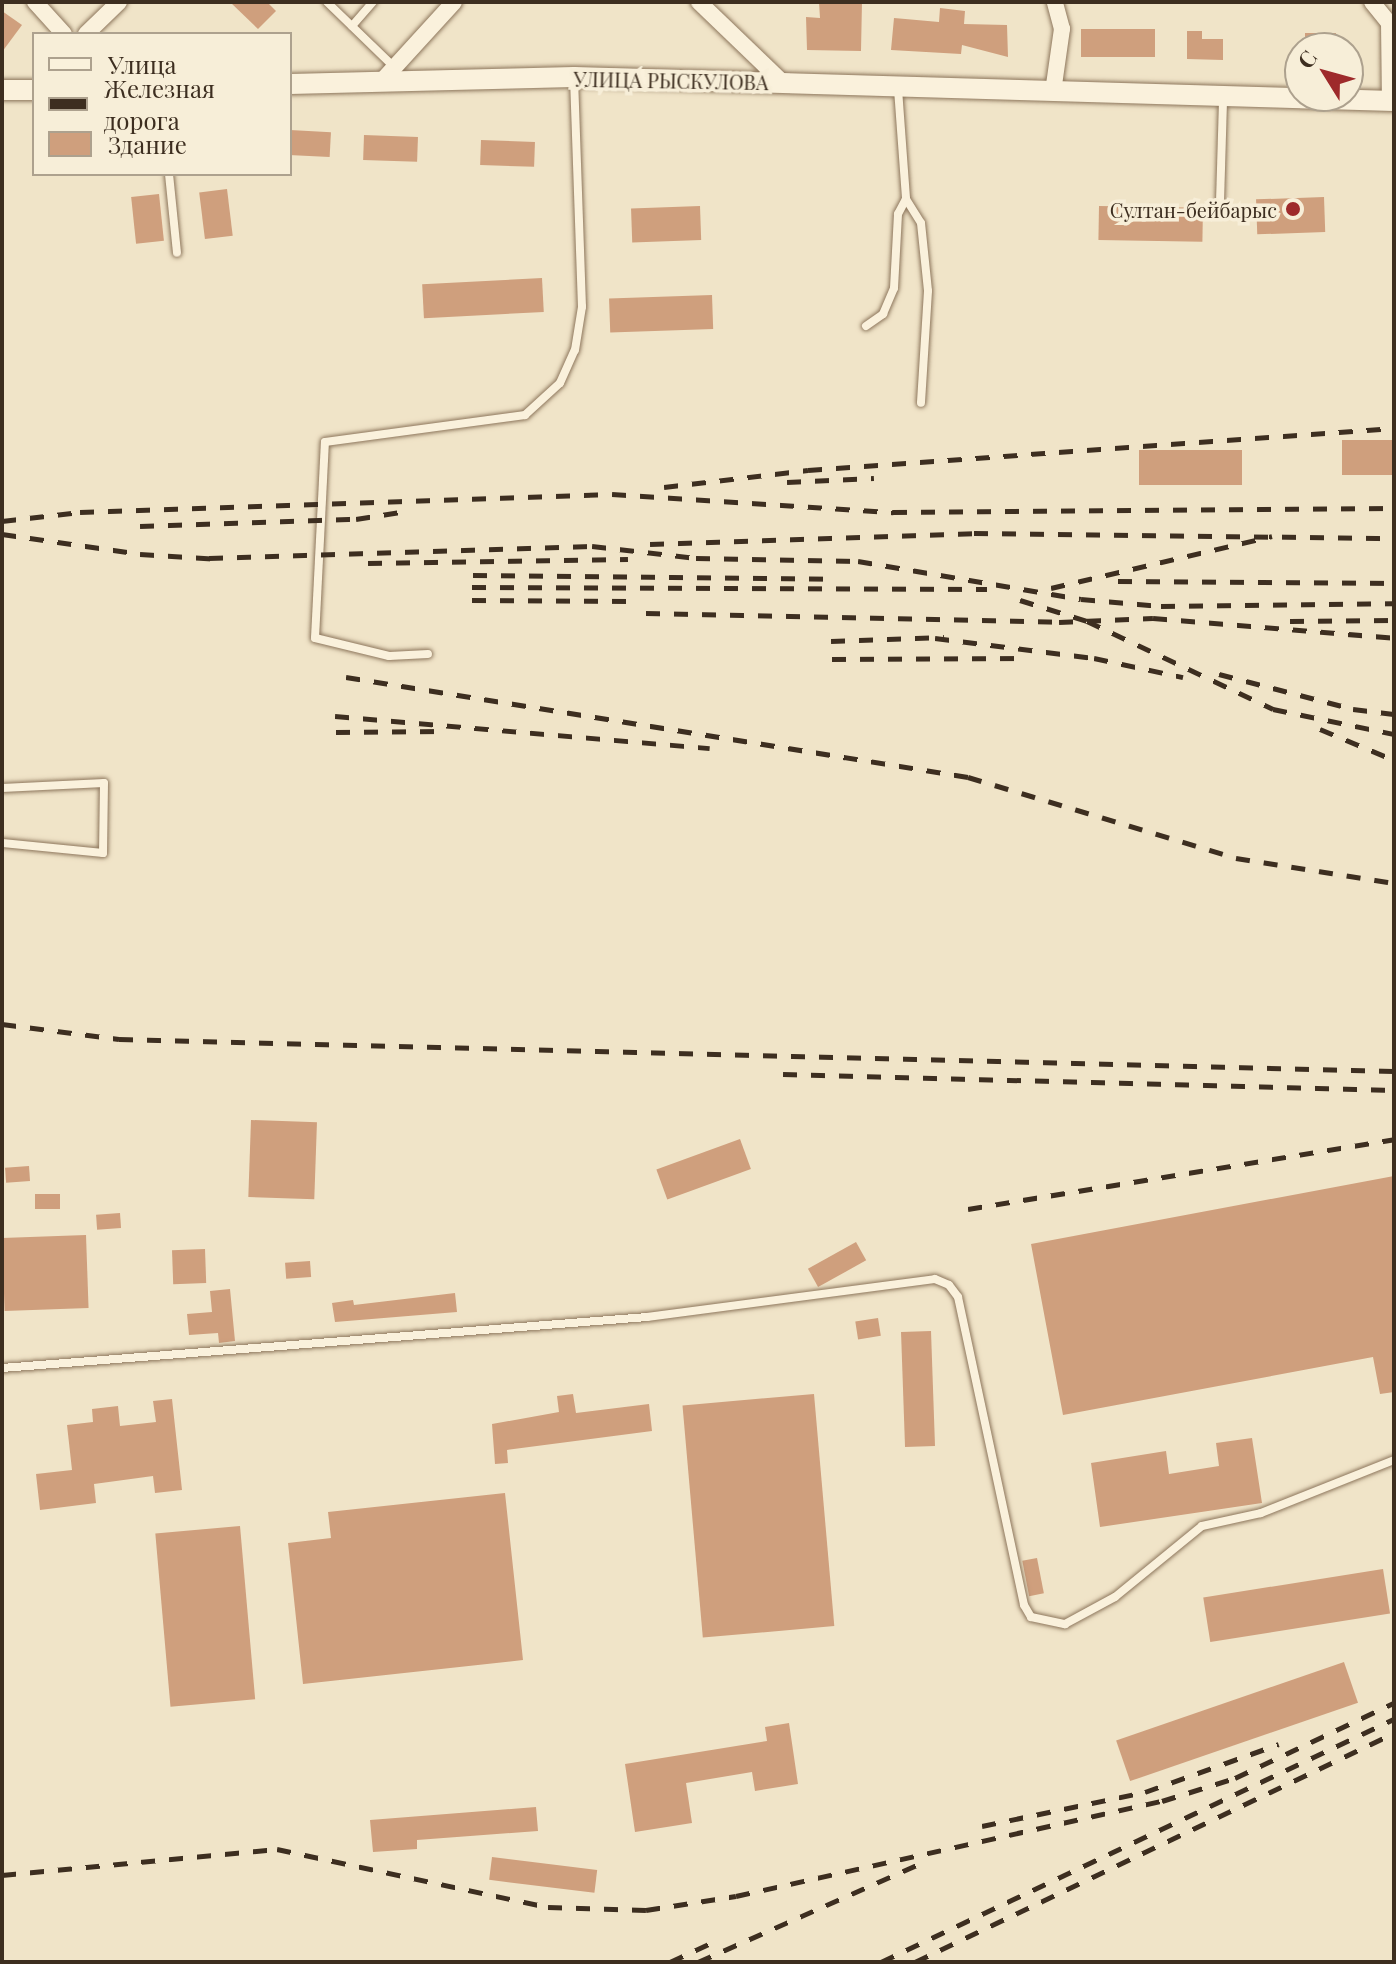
<!DOCTYPE html>
<html>
<head>
<meta charset="utf-8">
<style>
  body { margin:0 }
  #map { position:relative; width:1396px; height:1964px; overflow:hidden; background:#f0e4c8; font-family:"Playfair Display",serif }
  div>[style] { position:absolute }
  .building>* { inset:0; background:#cf9f7d; transform-origin:0 0 }
  .roads { filter:drop-shadow(0 0 2px #8d765c) drop-shadow(0 0 2px #8d765c) }
  .service>* { height:8px; margin:-4px; padding:0 4px; transform-origin:4px; border-radius:4px; background:#faf1dc }
  .minor>* { height:16px; margin:-8px; padding:0 8px; transform-origin:8px; border-radius:8px; background:#faf1dc }
  .tertiary>* { height:20px; margin:-10px; padding:0 10px; transform-origin:10px; border-radius:10px; background:#faf1dc }
  .rail>* { height:5px; margin-top:-2.5px; transform-origin:0; background:repeating-linear-gradient(90deg,#3d2e20 0 14px,transparent 0 28px) }
  .dots>* { width:22px; height:22px; translate:-50% -50%; box-sizing:border-box; border:4px solid #f7eed8; border-radius:50% }
  span { translate:-50% -50%; white-space:nowrap; text-align:center; line-height:1.15; -webkit-text-stroke:7px #f7eed8; paint-order:stroke }
  .street-label { font-size:20px; color:#3d2e20 }
  .poi-label { font-size:20px; color:#3d2e20 }
  .right { translate:-100% -50%; text-align:right }
  .frame { position:absolute; inset:0; border:4px solid #3d2e20; pointer-events:none }
  .legend { position:absolute; left:32px; top:32px; width:260px; height:144px; box-sizing:border-box; background:#f7eed8; border:2px solid #ada18e; margin:0; padding:10px 14px; list-style:none; font-size:24px; color:#3d2e20 }
  .legend li { display:flex; align-items:center; gap:16px; height:40px }
  .legend b { width:40px; border:2px solid #ada18e }
  .north { position:absolute; left:1284px; top:32px; width:80px; height:80px; box-sizing:border-box; background:#f7eed8; border:2px solid #ada18e; border-radius:50%; rotate:307deg; font-size:22px; font-weight:700; line-height:32px; text-align:center; color:#3d2e20 }
  .north::after { content:''; display:block; margin:auto; width:28px; height:36px; background:#9e2a2b; clip-path:polygon(50% 0,100% 100%,50% 72%,0 100%) }
</style>
</head>
<body>
<div id="map">
  <div class="building">
    <i style="clip-path:polygon(230px 2px,267px 2px,276px 11px,258px 29px)"></i>
    <i style="clip-path:polygon(819px 2px,862px 2px,861px 51px,807px 50px,806px 17px,820px 18px)"></i>
    <i style="clip-path:polygon(940px 8px,965px 11px,964px 24px,1007px 25px,1008px 57px,962px 45px,961px 54px,891px 50px,894px 18px,939px 22px)"></i>
    <i style="clip-path:polygon(2px 11px,22px 25px,2px 52px)"></i>
    <i style="left:1081px;top:29px;width:74px;height:28px"></i>
    <i style="clip-path:polygon(1187px 31px,1202px 31px,1202px 39px,1223px 39px,1223px 60px,1187px 59px)"></i>
    <i style="left:1305px;top:33px;width:31px;height:15px"></i>
    <i style="left:290px;top:130px;width:41px;height:25px;rotate:3deg"></i>
    <i style="left:364px;top:135px;width:54px;height:25px;rotate:2deg"></i>
    <i style="left:481px;top:140px;width:54px;height:25px;rotate:2deg"></i>
    <i style="left:227px;top:189px;width:47px;height:28px;rotate:83deg"></i>
    <i style="left:159px;top:194px;width:47px;height:28px;rotate:84deg"></i>
    <i style="left:1324px;top:197px;width:35px;height:68px;rotate:88deg"></i>
    <i style="left:700px;top:206px;width:34px;height:69px;rotate:88deg"></i>
    <i style="left:1099px;top:206px;width:104px;height:34px;rotate:1deg"></i>
    <i style="left:542px;top:278px;width:34px;height:120px;rotate:87deg"></i>
    <i style="left:712px;top:295px;width:34px;height:103px;rotate:88deg"></i>
    <i style="left:1342px;top:440px;width:52px;height:35px"></i>
    <i style="left:1242px;top:450px;width:35px;height:103px;rotate:90deg"></i>
    <i style="left:251px;top:1120px;width:66px;height:77px;rotate:2deg"></i>
    <i style="left:740px;top:1139px;width:32px;height:89px;rotate:70deg"></i>
    <i style="left:29px;top:1166px;width:15px;height:24px;rotate:86deg"></i>
    <i style="clip-path:polygon(1394px 1176px,1394px 1392px,1380px 1394px,1373px 1357px,1063px 1415px,1031px 1244px)"></i>
    <i style="left:60px;top:1194px;width:15px;height:25px;rotate:90deg"></i>
    <i style="left:120px;top:1213px;width:15px;height:24px;rotate:86deg"></i>
    <i style="left:86px;top:1235px;width:73px;height:84px;rotate:88deg"></i>
    <i style="left:856px;top:1242px;width:21px;height:55px;rotate:61deg"></i>
    <i style="left:205px;top:1249px;width:34px;height:33px;rotate:88deg"></i>
    <i style="left:310px;top:1261px;width:16px;height:25px;rotate:86deg"></i>
    <i style="clip-path:polygon(230px 1289px,235px 1341px,219px 1343px,218px 1333px,189px 1335px,187px 1314px,212px 1312px,210px 1291px)"></i>
    <i style="clip-path:polygon(455px 1293px,457px 1312px,335px 1322px,332px 1303px,353px 1300px,354px 1305px)"></i>
    <i style="left:878px;top:1318px;width:18px;height:23px;rotate:81deg"></i>
    <i style="left:931px;top:1331px;width:115px;height:30px;rotate:88deg"></i>
    <i style="clip-path:polygon(573px 1394px,576px 1413px,649px 1404px,652px 1431px,507px 1450px,508px 1463px,495px 1464px,492px 1424px,559px 1412px,557px 1396px)"></i>
    <i style="left:814px;top:1394px;width:233px;height:132px;rotate:85deg"></i>
    <i style="clip-path:polygon(172px 1399px,182px 1490px,155px 1493px,153px 1476px,94px 1484px,96px 1503px,40px 1510px,36px 1474px,72px 1470px,67px 1425px,93px 1422px,92px 1409px,118px 1406px,120px 1426px,156px 1422px,153px 1401px)"></i>
    <i style="clip-path:polygon(1252px 1438px,1262px 1503px,1100px 1527px,1091px 1463px,1166px 1451px,1169px 1474px,1219px 1466px,1216px 1443px)"></i>
    <i style="clip-path:polygon(505px 1493px,523px 1660px,303px 1684px,288px 1543px,331px 1538px,328px 1512px)"></i>
    <i style="left:240px;top:1526px;width:174px;height:85px;rotate:85deg"></i>
    <i style="left:1037px;top:1558px;width:36px;height:15px;rotate:79deg"></i>
    <i style="left:1383px;top:1569px;width:45px;height:182px;rotate:81deg"></i>
    <i style="left:1344px;top:1662px;width:43px;height:241px;rotate:71deg"></i>
    <i style="clip-path:polygon(789px 1723px,798px 1784px,755px 1791px,752px 1772px,686px 1783px,692px 1823px,635px 1832px,625px 1764px,767px 1741px,765px 1727px)"></i>
    <i style="clip-path:polygon(536px 1807px,538px 1831px,417px 1840px,417px 1849px,373px 1852px,370px 1820px)"></i>
    <i style="left:492px;top:1857px;width:106px;height:23px;rotate:7deg"></i>
  </div>
  <div class="roads">
    <div class="service">
      <i style="left:327px;top:2px;width:95px;rotate:44.1deg"></i>
      <i style="left:352px;top:26px;width:32px;rotate:-49deg"></i>
      <i style="left:898px;top:89px;width:110px;rotate:85.8deg"></i>
      <i style="left:906px;top:199px;width:28px;rotate:58deg"></i>
      <i style="left:921px;top:223px;width:68px;rotate:84.1deg"></i>
      <i style="left:928px;top:291px;width:112px;rotate:93.6deg"></i>
      <i style="left:169px;top:174px;width:79px;rotate:84.2deg"></i>
      <i style="left:1220px;top:202px;width:103px;rotate:-88.3deg"></i>
      <i style="left:866px;top:326px;width:21px;rotate:-35deg"></i>
      <i style="left:883px;top:314px;width:28px;rotate:-67deg"></i>
      <i style="left:894px;top:288px;width:74px;rotate:-86.9deg"></i>
      <i style="left:898px;top:214px;width:17px;rotate:-62deg"></i>
      <i style="left:428px;top:654px;width:39px;rotate:177deg"></i>
      <i style="left:389px;top:656px;width:76px;rotate:-166.3deg"></i>
      <i style="left:315px;top:638px;width:196px;rotate:-87.1deg"></i>
      <i style="left:325px;top:442px;width:202px;rotate:-7.7deg"></i>
      <i style="left:525px;top:415px;width:47px;rotate:-42.4deg"></i>
      <i style="left:560px;top:383px;width:36px;rotate:-66deg"></i>
      <i style="left:575px;top:350px;width:44px;rotate:-80.8deg"></i>
      <i style="left:582px;top:307px;width:229px;rotate:-92deg"></i>
      <i style="left:2px;top:788px;width:102px;rotate:-2.8deg"></i>
      <i style="left:104px;top:783px;width:70px;rotate:90.8deg"></i>
      <i style="left:103px;top:853px;width:101px;rotate:-174.3deg"></i>
      <i style="left:2px;top:1368px;width:647px;rotate:-4.52deg"></i>
      <i style="left:647px;top:1317px;width:290px;rotate:-7.5deg"></i>
      <i style="left:935px;top:1279px;width:15px;rotate:23deg"></i>
      <i style="left:949px;top:1285px;width:15px;rotate:53deg"></i>
      <i style="left:958px;top:1297px;width:315px;rotate:77.9deg"></i>
      <i style="left:1024px;top:1605px;width:14px;rotate:60deg"></i>
      <i style="left:1031px;top:1617px;width:35px;rotate:12deg"></i>
      <i style="left:1065px;top:1624px;width:57px;rotate:-28.4deg"></i>
      <i style="left:1115px;top:1597px;width:112px;rotate:-39.2deg"></i>
      <i style="left:1202px;top:1526px;width:60px;rotate:-12.4deg"></i>
      <i style="left:1261px;top:1513px;width:143px;rotate:-21.7deg"></i>
    </div>
    <div class="minor">
      <i style="left:35px;top:2px;width:43px;rotate:47.8deg"></i>
      <i style="left:699px;top:2px;width:115px;rotate:43.9deg"></i>
      <i style="left:1372px;top:2px;width:27px;rotate:51deg"></i>
      <i style="left:1389px;top:23px;width:78px;rotate:89.3deg"></i>
      <i style="left:86px;top:34px;width:46px;rotate:-44.1deg"></i>
      <i style="left:381px;top:82px;width:108px;rotate:-47.6deg"></i>
      <i style="left:1053px;top:92px;width:64px;rotate:-81.9deg"></i>
      <i style="left:1062px;top:29px;width:28px;rotate:-105deg"></i>
    </div>
    <div class="tertiary">
      <i style="left:290px;top:84px;width:284px;rotate:-1.4deg"></i>
      <i style="left:574px;top:77px;width:820px;rotate:1.68deg"></i>
      <i style="left:2px;top:90px;width:32px"></i>
    </div>
  </div>
  <div class="rail">
    <i style="left:787px;top:482px;width:87px;rotate:-2.6deg"></i>
    <i style="left:664px;top:487px;width:145px;rotate:-6.7deg"></i>
    <i style="left:808px;top:470px;width:588px;rotate:-4.1deg"></i>
    <i style="left:2px;top:521px;width:79px;rotate:-6.6deg"></i>
    <i style="left:80px;top:512px;width:532px;rotate:-1.94deg"></i>
    <i style="left:612px;top:494px;width:282px;rotate:3.7deg"></i>
    <i style="left:893px;top:512px;width:501px;rotate:-0.46deg"></i>
    <i style="left:140px;top:526px;width:216px;rotate:-1.9deg"></i>
    <i style="left:356px;top:519px;width:45px;rotate:-9deg"></i>
    <i style="left:2px;top:534px;width:139px;rotate:8.2deg"></i>
    <i style="left:140px;top:554px;width:80px;rotate:3.6deg"></i>
    <i style="left:650px;top:544px;width:324px;rotate:-1.9deg"></i>
    <i style="left:974px;top:533px;width:420px;rotate:0.7deg"></i>
    <i style="left:209px;top:558px;width:383px;rotate:-1.8deg"></i>
    <i style="left:592px;top:546px;width:105px;rotate:6.6deg"></i>
    <i style="left:696px;top:558px;width:162px;rotate:1.1deg"></i>
    <i style="left:858px;top:561px;width:226px;rotate:9.7deg"></i>
    <i style="left:1081px;top:599px;width:80px;rotate:5deg"></i>
    <i style="left:1161px;top:606px;width:233px;rotate:-0.7deg"></i>
    <i style="left:368px;top:563px;width:260px;rotate:-0.9deg"></i>
    <i style="left:473px;top:575px;width:360px;rotate:0.6deg"></i>
    <i style="left:1118px;top:581px;width:276px;rotate:0.4deg"></i>
    <i style="left:472px;top:587px;width:515px;rotate:0.22deg"></i>
    <i style="left:1051px;top:588px;width:227px;rotate:-13.2deg"></i>
    <i style="left:472px;top:600px;width:157px;rotate:0.4deg"></i>
    <i style="left:1020px;top:600px;width:70px;rotate:17.4deg"></i>
    <i style="left:1087px;top:621px;width:206px;rotate:25.3deg"></i>
    <i style="left:1273px;top:709px;width:124px;rotate:11.7deg"></i>
    <i style="left:646px;top:613px;width:413px;rotate:1.2deg"></i>
    <i style="left:1059px;top:622px;width:94px;rotate:-2.4deg"></i>
    <i style="left:1153px;top:618px;width:242px;rotate:4.7deg"></i>
    <i style="left:1290px;top:621px;width:104px;rotate:-0.6deg"></i>
    <i style="left:935px;top:638px;width:160px;rotate:7.2deg"></i>
    <i style="left:1094px;top:658px;width:91px;rotate:12.1deg"></i>
    <i style="left:831px;top:641px;width:113px;rotate:-2deg"></i>
    <i style="left:832px;top:659px;width:196px;rotate:-0.3deg"></i>
    <i style="left:1219px;top:674px;width:138px;rotate:14.6deg"></i>
    <i style="left:1353px;top:709px;width:41px;rotate:7deg"></i>
    <i style="left:346px;top:677px;width:630px;rotate:9.13deg"></i>
    <i style="left:968px;top:777px;width:280px;rotate:16.8deg"></i>
    <i style="left:1236px;top:858px;width:160px;rotate:9deg"></i>
    <i style="left:335px;top:716px;width:376px;rotate:4.9deg"></i>
    <i style="left:1320px;top:729px;width:80px;rotate:22.7deg"></i>
    <i style="left:336px;top:732px;width:108px;rotate:-0.5deg"></i>
    <i style="left:2px;top:1024px;width:118px;rotate:7.3deg"></i>
    <i style="left:119px;top:1039px;width:1275px;rotate:1.44deg"></i>
    <i style="left:783px;top:1074px;width:611px;rotate:1.5deg"></i>
    <i style="left:968px;top:1209px;width:432px;rotate:-9.3deg"></i>
    <i style="left:982px;top:1826px;width:167px;rotate:-11.8deg"></i>
    <i style="left:1145px;top:1792px;width:142px;rotate:-19.7deg"></i>
    <i style="left:2px;top:1875px;width:276px;rotate:-5.4deg"></i>
    <i style="left:277px;top:1849px;width:277px;rotate:12.1deg"></i>
    <i style="left:548px;top:1907px;width:98px;rotate:1.8deg"></i>
    <i style="left:646px;top:1910px;width:91px;rotate:-8.8deg"></i>
    <i style="left:736px;top:1896px;width:436px;rotate:-12.6deg"></i>
    <i style="left:1162px;top:1801px;width:77px;rotate:-17.5deg"></i>
    <i style="left:1235px;top:1778px;width:176px;rotate:-25.3deg"></i>
    <i style="left:670px;top:1962px;width:47px;rotate:-24.9deg"></i>
    <i style="left:698px;top:1962px;width:240px;rotate:-23.9deg"></i>
    <i style="left:881px;top:1962px;width:568px;rotate:-25.35deg"></i>
    <i style="left:915px;top:1962px;width:531px;rotate:-25.55deg"></i>
  </div>
  <div class="dots">
    <i style="left:1293px;top:209px;background:#9e2a2b"></i>
  </div>
  <div class="street-label">
    <span style="left:671px;top:80px;rotate:1deg">УЛИЦА РЫСКУЛОВА</span>
  </div>
  <div class="poi-label">
    <span class="right" style="left:1277px;top:209px">Султан-бейбарыс</span>
  </div>
  <div class="frame"></div>
  <ul class="legend">
  <li><b style="height:10px;background:#faf1dc"></b>Улица</li>
  <li><b style="height:10px;background:#3d2e20"></b>Железная дорога</li>
  <li><b style="height:22px;background:#cf9f7d"></b>Здание</li>
  </ul>
  <div class="north">С</div>
</div>
</body>
</html>
